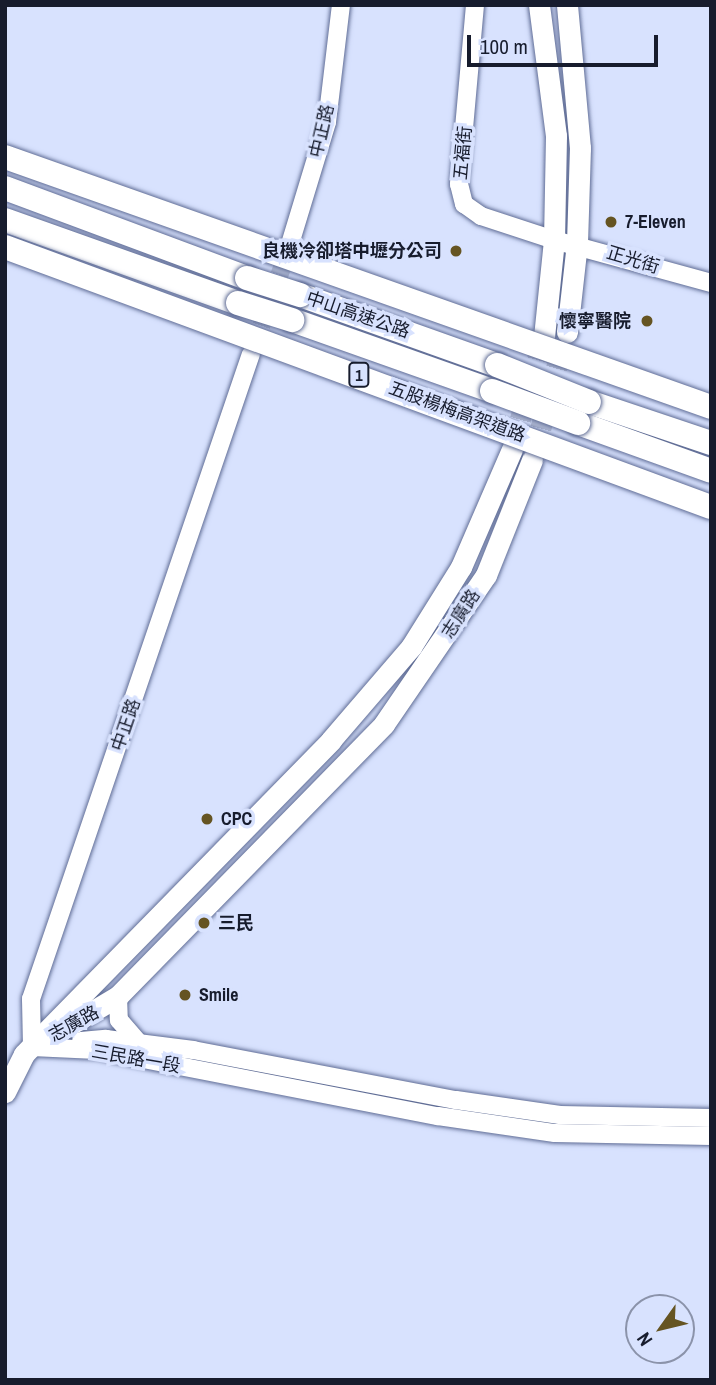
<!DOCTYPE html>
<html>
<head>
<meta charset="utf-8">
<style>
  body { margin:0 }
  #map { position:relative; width:716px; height:1385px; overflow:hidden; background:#d8e2fe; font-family:"Archivo Narrow","Noto Sans TC",sans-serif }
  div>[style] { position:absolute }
  .minor-tunnel>* { height:18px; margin-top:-9px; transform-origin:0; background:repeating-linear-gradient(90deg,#b1bad4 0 18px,transparent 0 27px) }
  .major-tunnel>* { height:21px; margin-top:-10.5px; transform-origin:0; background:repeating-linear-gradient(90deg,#b1bad4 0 21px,transparent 0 31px) }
  .roads { filter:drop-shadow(0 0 2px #5f6c95) drop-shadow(0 0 2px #5f6c95) }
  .minor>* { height:18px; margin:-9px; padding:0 9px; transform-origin:9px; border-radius:9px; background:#fff }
  .major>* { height:21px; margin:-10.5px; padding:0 10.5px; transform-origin:10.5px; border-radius:10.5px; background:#fff }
  .highway>* { height:24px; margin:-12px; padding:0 12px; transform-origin:12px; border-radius:12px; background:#fff }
  .bridges { filter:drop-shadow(0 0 2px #5f6c95) drop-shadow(0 0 2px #5f6c95) }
  .highway-bridge>* { height:24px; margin:-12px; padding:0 12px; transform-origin:12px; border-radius:12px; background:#fff }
  .dots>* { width:19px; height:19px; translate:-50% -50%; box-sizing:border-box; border:4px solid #d8e2fe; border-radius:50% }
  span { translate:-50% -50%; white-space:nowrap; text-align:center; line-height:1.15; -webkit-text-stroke:7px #d8e2fe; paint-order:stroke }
  .shield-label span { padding:2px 5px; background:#d8e2fe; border:2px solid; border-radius:5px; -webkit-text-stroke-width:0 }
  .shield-label { font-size:16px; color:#171c2d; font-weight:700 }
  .street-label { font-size:18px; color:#171c2d }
  .poi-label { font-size:18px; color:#171c2d; font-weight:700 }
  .left { translate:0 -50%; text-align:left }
  .right { translate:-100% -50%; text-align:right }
  .frame { position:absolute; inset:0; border:7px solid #171c2d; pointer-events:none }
  .north { position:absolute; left:625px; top:1294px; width:70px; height:70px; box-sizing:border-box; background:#d8e2fe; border:2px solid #8b93aa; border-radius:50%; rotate:236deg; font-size:19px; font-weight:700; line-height:28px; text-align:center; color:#171c2d }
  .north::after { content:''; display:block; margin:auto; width:24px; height:32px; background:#655422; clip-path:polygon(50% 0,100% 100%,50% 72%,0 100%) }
  .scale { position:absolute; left:467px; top:35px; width:191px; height:32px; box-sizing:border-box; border:4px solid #171c2d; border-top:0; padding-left:9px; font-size:21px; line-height:24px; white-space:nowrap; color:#171c2d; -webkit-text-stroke:5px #d8e2fe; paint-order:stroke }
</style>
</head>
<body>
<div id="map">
  <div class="minor-tunnel">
    <i style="left:252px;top:351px;width:103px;rotate:-70.2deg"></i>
  </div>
  <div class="major-tunnel">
    <i style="left:512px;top:449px;width:117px;rotate:-74.2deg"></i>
    <i style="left:533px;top:458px;width:122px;rotate:-75.3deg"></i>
  </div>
  <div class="roads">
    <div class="minor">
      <i style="left:475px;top:5px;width:180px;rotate:95.1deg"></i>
      <i style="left:459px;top:184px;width:21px;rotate:76deg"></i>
      <i style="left:464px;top:204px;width:21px;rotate:35deg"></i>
      <i style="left:481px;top:216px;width:77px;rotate:18.2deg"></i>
      <i style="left:554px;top:240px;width:163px;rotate:15.3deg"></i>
      <i style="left:287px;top:254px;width:138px;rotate:-73.1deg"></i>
      <i style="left:327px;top:122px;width:118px;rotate:-83.2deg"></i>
      <i style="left:118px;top:996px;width:24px;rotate:88deg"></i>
      <i style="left:119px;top:1020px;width:32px;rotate:49deg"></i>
      <i style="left:81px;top:1041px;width:25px;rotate:-5deg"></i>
      <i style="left:106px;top:1039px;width:88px;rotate:7.2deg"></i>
      <i style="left:193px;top:1050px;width:268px;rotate:10.8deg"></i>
      <i style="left:456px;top:1100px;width:105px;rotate:8.2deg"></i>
      <i style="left:560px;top:1115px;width:151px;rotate:1.1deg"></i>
      <i style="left:32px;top:1047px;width:48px;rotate:-91.2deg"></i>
      <i style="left:31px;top:999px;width:681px;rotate:-71.17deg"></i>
      <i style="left:32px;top:1047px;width:65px;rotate:2.6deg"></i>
      <i style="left:97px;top:1050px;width:347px;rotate:11deg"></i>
      <i style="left:438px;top:1116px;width:118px;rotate:8.3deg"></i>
      <i style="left:555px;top:1133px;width:156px;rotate:1.1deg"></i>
    </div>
    <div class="major">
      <i style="left:539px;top:5px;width:132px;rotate:82.6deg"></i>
      <i style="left:556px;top:136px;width:104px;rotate:91.1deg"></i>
      <i style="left:554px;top:240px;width:97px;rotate:95.9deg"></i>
      <i style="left:567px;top:332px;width:90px;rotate:-83.6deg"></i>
      <i style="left:577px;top:243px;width:95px;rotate:-88.2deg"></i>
      <i style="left:580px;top:148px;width:144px;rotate:-95.2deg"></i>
      <i style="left:46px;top:1039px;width:84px;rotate:-30.8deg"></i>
      <i style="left:118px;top:996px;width:380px;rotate:-45.6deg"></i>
      <i style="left:384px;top:724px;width:181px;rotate:-55.6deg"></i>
      <i style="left:486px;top:575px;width:124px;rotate:-68.2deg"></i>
      <i style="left:5px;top:1092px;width:42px;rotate:-63.4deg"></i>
      <i style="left:24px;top:1054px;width:439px;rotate:-45.6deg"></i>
      <i style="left:331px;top:740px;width:123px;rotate:-49.3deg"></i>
      <i style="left:411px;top:647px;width:94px;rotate:-58deg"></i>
      <i style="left:461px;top:567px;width:129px;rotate:-66.6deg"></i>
    </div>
    <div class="highway">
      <i style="left:5px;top:188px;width:258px;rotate:20.4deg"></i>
      <i style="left:5px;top:220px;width:247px;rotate:19.6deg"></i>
      <i style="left:300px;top:295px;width:209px;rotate:19.6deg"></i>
      <i style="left:292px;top:320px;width:212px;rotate:19.5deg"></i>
      <i style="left:589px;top:402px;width:129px;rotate:18.6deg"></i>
      <i style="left:578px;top:423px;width:141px;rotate:19.8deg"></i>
    </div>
  </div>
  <div class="bridges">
    <div class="highway-bridge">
      <i style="left:5px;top:157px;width:749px;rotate:19.5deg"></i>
      <i style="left:5px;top:247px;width:752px;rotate:20.22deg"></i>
      <i style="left:247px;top:278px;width:56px;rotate:17.8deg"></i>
      <i style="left:238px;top:303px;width:57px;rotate:17.5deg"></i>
      <i style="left:497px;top:365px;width:99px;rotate:21.9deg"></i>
      <i style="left:492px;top:391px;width:92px;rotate:20.4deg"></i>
    </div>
  </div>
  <div class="dots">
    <i style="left:611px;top:222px;background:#655422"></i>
    <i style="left:456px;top:251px;background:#655422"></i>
    <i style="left:647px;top:321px;background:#655422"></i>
    <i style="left:207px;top:819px;background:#655422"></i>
    <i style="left:204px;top:923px;background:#655422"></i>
    <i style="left:185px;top:995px;background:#655422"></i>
  </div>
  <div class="shield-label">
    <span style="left:359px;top:375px">1</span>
  </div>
  <div class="street-label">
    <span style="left:322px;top:131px;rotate:-77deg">中正路</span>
    <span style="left:463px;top:153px;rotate:-85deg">五福街</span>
    <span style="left:633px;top:260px;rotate:17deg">正光街</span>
    <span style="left:358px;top:315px;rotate:19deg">中山高速公路</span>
    <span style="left:457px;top:412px;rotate:20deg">五股楊梅高架道路</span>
    <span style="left:461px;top:614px;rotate:-57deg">志廣路</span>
    <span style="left:126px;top:725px;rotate:-71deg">中正路</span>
    <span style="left:74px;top:1024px;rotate:-29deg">志廣路</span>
    <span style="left:136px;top:1059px;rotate:10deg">三民路一段</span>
  </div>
  <div class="poi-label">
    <span class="left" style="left:625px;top:222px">7-Eleven</span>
    <span class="right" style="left:442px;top:251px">良機冷卻塔中壢分公司</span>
    <span class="right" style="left:631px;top:321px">懷寧醫院</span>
    <span class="left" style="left:221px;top:819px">CPC</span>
    <span class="left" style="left:218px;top:923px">三民</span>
    <span class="left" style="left:199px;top:995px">Smile</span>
  </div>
  <div class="frame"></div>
  <div class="north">N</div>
  <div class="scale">100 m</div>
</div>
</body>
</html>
